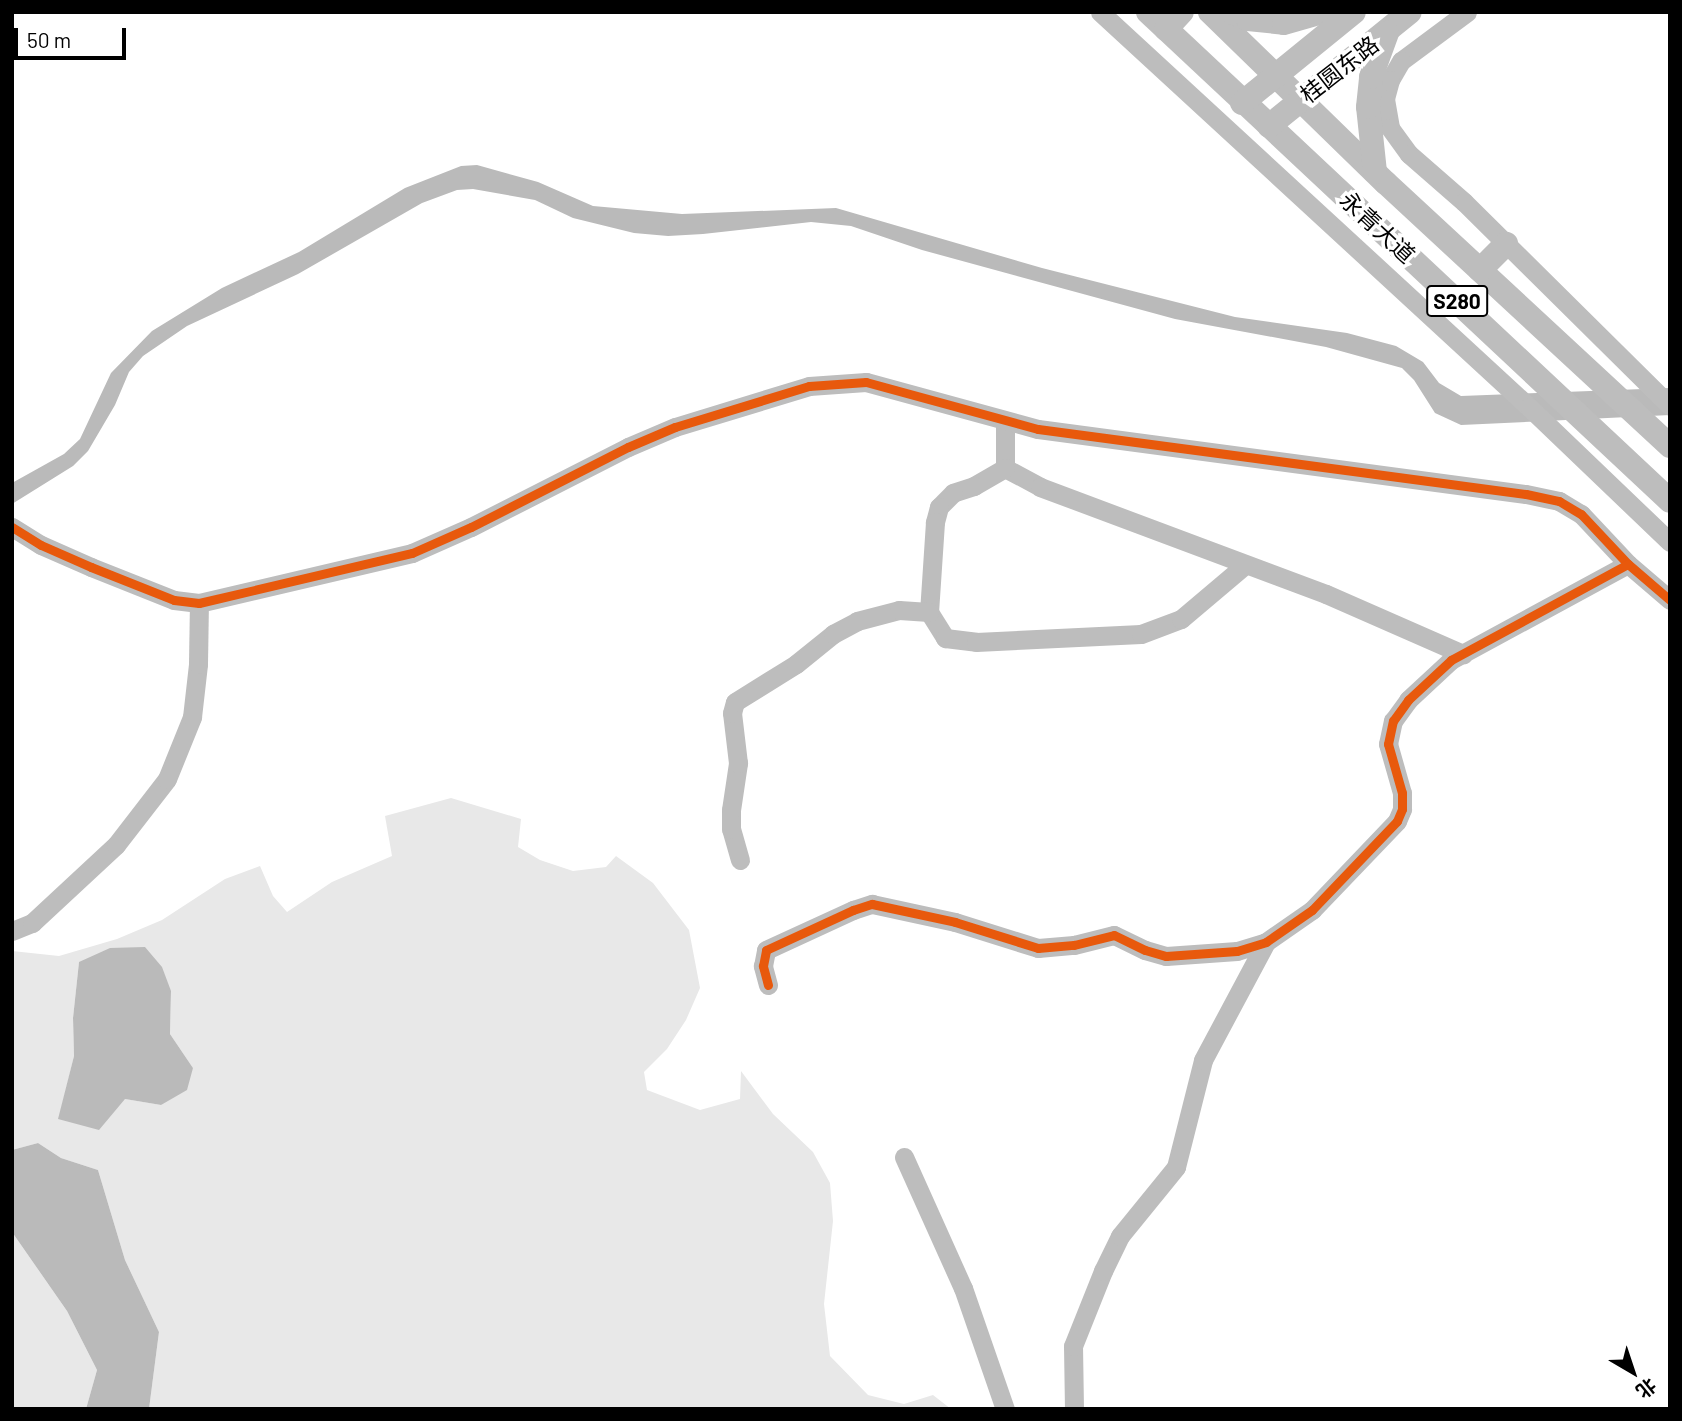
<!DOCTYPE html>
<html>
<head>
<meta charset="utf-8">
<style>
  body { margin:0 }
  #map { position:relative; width:1682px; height:1421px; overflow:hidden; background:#fff; font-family:Barlow,"Noto Sans SC",sans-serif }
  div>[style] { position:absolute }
  .green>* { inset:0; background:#e8e8e8 }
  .water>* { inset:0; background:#bababa }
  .minor>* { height:19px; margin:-9.5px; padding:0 9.5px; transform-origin:9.5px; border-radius:9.5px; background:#bdbdbd }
  .major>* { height:24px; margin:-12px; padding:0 12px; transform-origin:12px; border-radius:12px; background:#bdbdbd }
  .cycleway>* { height:9px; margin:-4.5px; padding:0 4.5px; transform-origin:4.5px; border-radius:4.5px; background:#e8590c }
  span { translate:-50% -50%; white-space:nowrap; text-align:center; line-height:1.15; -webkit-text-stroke:7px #fff; paint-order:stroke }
  .shield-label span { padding:2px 5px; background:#fff; border:2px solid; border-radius:5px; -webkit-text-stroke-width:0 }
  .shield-label { font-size:21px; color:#000; font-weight:700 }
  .street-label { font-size:23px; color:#000 }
  .frame { position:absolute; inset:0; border:14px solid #000; pointer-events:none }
  .north { position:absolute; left:1598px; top:1337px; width:70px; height:70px; -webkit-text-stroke:5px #fff; paint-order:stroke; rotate:141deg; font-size:19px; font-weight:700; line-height:28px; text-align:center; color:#000 }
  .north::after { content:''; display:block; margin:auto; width:24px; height:32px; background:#000; clip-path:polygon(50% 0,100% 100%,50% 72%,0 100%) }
  .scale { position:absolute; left:14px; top:28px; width:112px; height:32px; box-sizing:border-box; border:4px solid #000; border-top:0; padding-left:9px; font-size:21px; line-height:24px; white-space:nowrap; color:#000; -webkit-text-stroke:5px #fff; paint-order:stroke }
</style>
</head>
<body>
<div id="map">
  <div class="green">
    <i style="clip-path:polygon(evenodd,451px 798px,521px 819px,518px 847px,540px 860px,573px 871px,606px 867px,616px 856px,653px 883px,689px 930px,700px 988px,686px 1020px,667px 1049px,644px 1072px,647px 1090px,700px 1110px,740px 1099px,741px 1071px,773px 1114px,813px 1152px,830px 1183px,833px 1221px,824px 1304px,830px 1356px,868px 1395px,904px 1404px,933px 1395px,951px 1409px,149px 1409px,159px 1332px,125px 1260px,98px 1170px,61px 1158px,38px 1143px,12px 1150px,12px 951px,59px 956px,117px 939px,162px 920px,225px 879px,260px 866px,273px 896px,287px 912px,332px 882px,392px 856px,385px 816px,451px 798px,79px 962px,171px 991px,170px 1034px,193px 1068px,161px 1105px,125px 1099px,59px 1118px,74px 1056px,73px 1018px,79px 962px)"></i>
    <i style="clip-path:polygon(12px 1232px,67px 1311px,97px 1370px,86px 1409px,12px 1409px)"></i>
  </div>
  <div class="water">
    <i style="clip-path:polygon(477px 165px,538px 182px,593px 206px,682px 214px,836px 208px,1042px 268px,1235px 317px,1347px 333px,1396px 346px,1423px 362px,1439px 383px,1461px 396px,1670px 388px,1670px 415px,1461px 425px,1435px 413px,1414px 380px,1402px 368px,1326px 347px,1175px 319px,922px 250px,851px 226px,811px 222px,703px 234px,668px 236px,634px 233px,573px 218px,535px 200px,473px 189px,457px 190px,422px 203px,298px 274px,187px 326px,143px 356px,129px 372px,115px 405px,88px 451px,73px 466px,12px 504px,12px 483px,64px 454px,80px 439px,111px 373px,152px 331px,222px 288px,299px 252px,405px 188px,461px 166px)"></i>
    <i style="clip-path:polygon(145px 947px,162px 967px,171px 991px,170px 1034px,193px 1068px,187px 1090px,161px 1105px,125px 1099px,99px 1130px,58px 1119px,74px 1056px,73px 1018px,79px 962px,110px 948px)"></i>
    <i style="clip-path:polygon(38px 1143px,61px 1158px,98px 1170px,125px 1260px,159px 1332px,149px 1409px,86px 1409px,97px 1370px,67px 1311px,12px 1232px,12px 1150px)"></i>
  </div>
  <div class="minor">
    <i style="left:1100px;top:12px;width:583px;rotate:42.64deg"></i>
    <i style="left:1529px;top:407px;width:195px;rotate:43.8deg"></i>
    <i style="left:1467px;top:12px;width:82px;rotate:143.4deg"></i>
    <i style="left:1401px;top:61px;width:22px;rotate:120deg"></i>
    <i style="left:1390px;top:80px;width:20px;rotate:105deg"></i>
    <i style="left:1385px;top:99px;width:29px;rotate:80deg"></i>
    <i style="left:1390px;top:128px;width:32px;rotate:54deg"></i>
    <i style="left:1409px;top:154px;width:73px;rotate:41.1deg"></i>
    <i style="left:1464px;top:202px;width:290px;rotate:44.7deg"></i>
    <i style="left:1005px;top:421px;width:47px;rotate:90deg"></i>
    <i style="left:1005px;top:468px;width:40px;rotate:28deg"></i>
    <i style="left:1040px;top:487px;width:305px;rotate:20.5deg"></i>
    <i style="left:1326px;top:594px;width:150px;rotate:23.7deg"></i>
    <i style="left:1005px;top:468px;width:36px;rotate:150deg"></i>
    <i style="left:974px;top:486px;width:22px;rotate:162deg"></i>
    <i style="left:953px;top:493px;width:20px;rotate:135deg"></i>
    <i style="left:939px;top:507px;width:16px;rotate:105deg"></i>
    <i style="left:935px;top:522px;width:90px;rotate:93.8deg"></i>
    <i style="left:929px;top:612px;width:31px;rotate:58deg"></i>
    <i style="left:945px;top:638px;width:31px;rotate:7deg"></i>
    <i style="left:976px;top:642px;width:165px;rotate:-2.8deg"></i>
    <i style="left:1141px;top:634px;width:43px;rotate:-20.6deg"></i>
    <i style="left:1181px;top:619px;width:84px;rotate:-40.2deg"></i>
    <i style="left:12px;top:527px;width:34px;rotate:32deg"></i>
    <i style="left:41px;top:545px;width:55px;rotate:23.7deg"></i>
    <i style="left:91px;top:567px;width:89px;rotate:21.7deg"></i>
    <i style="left:174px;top:600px;width:25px;rotate:7deg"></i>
    <i style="left:199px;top:603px;width:219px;rotate:-13.2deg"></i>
    <i style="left:412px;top:553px;width:64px;rotate:-23.8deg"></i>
    <i style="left:471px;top:527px;width:176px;rotate:-27deg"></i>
    <i style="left:628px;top:447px;width:51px;rotate:-23.1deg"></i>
    <i style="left:675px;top:427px;width:140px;rotate:-17deg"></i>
    <i style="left:809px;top:386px;width:57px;rotate:-4deg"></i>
    <i style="left:866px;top:382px;width:178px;rotate:15.3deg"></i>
    <i style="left:1038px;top:429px;width:492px;rotate:7.6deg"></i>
    <i style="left:1526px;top:494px;width:34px;rotate:12deg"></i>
    <i style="left:1559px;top:501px;width:26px;rotate:31deg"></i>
    <i style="left:1581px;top:514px;width:69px;rotate:46.8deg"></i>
    <i style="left:1628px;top:564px;width:55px;rotate:40.6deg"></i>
    <i style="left:740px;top:860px;width:32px;rotate:-106deg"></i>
    <i style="left:731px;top:829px;width:19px;rotate:-90deg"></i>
    <i style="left:731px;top:810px;width:48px;rotate:-81.5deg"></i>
    <i style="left:738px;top:763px;width:50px;rotate:-96.8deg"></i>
    <i style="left:732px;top:713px;width:11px;rotate:-75deg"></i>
    <i style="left:735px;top:702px;width:72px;rotate:-31.9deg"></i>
    <i style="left:796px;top:664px;width:48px;rotate:-39deg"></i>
    <i style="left:833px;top:634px;width:27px;rotate:-28deg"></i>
    <i style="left:857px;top:621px;width:43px;rotate:-14.7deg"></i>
    <i style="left:899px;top:610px;width:30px;rotate:4deg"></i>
    <i style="left:12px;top:931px;width:22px;rotate:-22deg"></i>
    <i style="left:32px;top:923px;width:115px;rotate:-42.9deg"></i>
    <i style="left:116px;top:845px;width:83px;rotate:-52.3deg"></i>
    <i style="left:167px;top:779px;width:67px;rotate:-68deg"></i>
    <i style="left:192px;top:717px;width:53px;rotate:-83.5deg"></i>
    <i style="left:198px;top:664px;width:61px;rotate:-89.1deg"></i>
    <i style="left:768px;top:985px;width:20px;rotate:-105deg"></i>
    <i style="left:763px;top:966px;width:16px;rotate:-79deg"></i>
    <i style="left:766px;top:950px;width:96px;rotate:-24.7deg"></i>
    <i style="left:853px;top:910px;width:20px;rotate:-18deg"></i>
    <i style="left:872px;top:904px;width:85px;rotate:12.2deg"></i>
    <i style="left:955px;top:922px;width:87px;rotate:17.4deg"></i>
    <i style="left:1038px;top:948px;width:36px;rotate:-5deg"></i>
    <i style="left:1074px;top:945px;width:41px;rotate:-14deg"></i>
    <i style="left:1114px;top:935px;width:34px;rotate:26deg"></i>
    <i style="left:1145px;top:950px;width:22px;rotate:16deg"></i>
    <i style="left:1166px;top:956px;width:71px;rotate:-4deg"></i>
    <i style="left:1237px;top:951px;width:30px;rotate:-17deg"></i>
    <i style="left:1266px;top:942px;width:56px;rotate:-34.8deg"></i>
    <i style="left:1312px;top:910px;width:123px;rotate:-46.3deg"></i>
    <i style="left:1397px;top:821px;width:13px;rotate:-67deg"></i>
    <i style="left:1402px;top:809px;width:16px;rotate:-90deg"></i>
    <i style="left:1402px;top:793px;width:51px;rotate:-105.9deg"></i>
    <i style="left:1388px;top:744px;width:24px;rotate:-78deg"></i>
    <i style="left:1393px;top:721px;width:26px;rotate:-54deg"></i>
    <i style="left:1408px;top:700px;width:59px;rotate:-42.9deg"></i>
    <i style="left:1451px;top:660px;width:201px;rotate:-28.5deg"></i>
    <i style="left:904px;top:1157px;width:144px;rotate:65.8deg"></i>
    <i style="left:963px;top:1288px;width:128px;rotate:70.9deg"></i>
    <i style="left:1074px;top:1409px;width:63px;rotate:-90.9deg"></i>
    <i style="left:1073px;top:1346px;width:81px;rotate:-68.2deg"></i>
    <i style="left:1103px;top:1271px;width:39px;rotate:-64deg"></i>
    <i style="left:1120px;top:1236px;width:89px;rotate:-50.9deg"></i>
    <i style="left:1176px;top:1167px;width:110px;rotate:-75.8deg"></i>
    <i style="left:1203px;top:1060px;width:134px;rotate:-61.9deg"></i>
  </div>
  <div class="major">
    <i style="left:1148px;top:12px;width:715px;rotate:43.13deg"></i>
    <i style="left:1210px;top:12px;width:245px;rotate:44.2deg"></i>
    <i style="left:1386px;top:183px;width:387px;rotate:42.8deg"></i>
    <i style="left:1231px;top:12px;width:18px;rotate:22deg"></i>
    <i style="left:1248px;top:19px;width:36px;rotate:6deg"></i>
    <i style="left:1284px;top:23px;width:40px;rotate:-16deg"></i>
    <i style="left:1166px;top:29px;width:23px;rotate:-47deg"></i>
    <i style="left:1242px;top:103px;width:144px;rotate:-39.1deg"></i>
    <i style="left:1269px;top:126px;width:181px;rotate:-39deg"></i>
    <i style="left:1375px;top:172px;width:65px;rotate:-96.1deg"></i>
    <i style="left:1368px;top:107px;width:30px;rotate:-84deg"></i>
    <i style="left:1371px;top:77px;width:47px;rotate:-70deg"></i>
    <i style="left:1480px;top:270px;width:37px;rotate:-45deg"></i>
  </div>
  <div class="cycleway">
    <i style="left:12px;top:527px;width:34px;rotate:32deg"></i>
    <i style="left:41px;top:545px;width:55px;rotate:23.7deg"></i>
    <i style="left:91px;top:567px;width:89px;rotate:21.7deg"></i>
    <i style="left:174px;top:600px;width:25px;rotate:7deg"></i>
    <i style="left:199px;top:603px;width:219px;rotate:-13.2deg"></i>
    <i style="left:412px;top:553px;width:64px;rotate:-23.8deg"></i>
    <i style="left:471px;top:527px;width:176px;rotate:-27deg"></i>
    <i style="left:628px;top:447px;width:51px;rotate:-23.1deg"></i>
    <i style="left:675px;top:427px;width:140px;rotate:-17deg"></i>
    <i style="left:809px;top:386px;width:57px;rotate:-4deg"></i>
    <i style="left:866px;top:382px;width:178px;rotate:15.3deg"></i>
    <i style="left:1038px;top:429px;width:492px;rotate:7.6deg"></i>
    <i style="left:1526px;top:494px;width:34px;rotate:12deg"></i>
    <i style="left:1559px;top:501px;width:26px;rotate:31deg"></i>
    <i style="left:1581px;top:514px;width:69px;rotate:46.8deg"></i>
    <i style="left:1628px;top:564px;width:55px;rotate:40.6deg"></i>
    <i style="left:768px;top:985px;width:20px;rotate:-105deg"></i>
    <i style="left:763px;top:966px;width:16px;rotate:-79deg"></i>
    <i style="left:766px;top:950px;width:96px;rotate:-24.7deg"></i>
    <i style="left:853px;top:910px;width:20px;rotate:-18deg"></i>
    <i style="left:872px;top:904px;width:85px;rotate:12.2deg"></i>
    <i style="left:955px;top:922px;width:87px;rotate:17.4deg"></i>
    <i style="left:1038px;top:948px;width:36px;rotate:-5deg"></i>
    <i style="left:1074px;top:945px;width:41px;rotate:-14deg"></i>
    <i style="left:1114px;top:935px;width:34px;rotate:26deg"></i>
    <i style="left:1145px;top:950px;width:22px;rotate:16deg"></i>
    <i style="left:1166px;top:956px;width:71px;rotate:-4deg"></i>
    <i style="left:1237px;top:951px;width:30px;rotate:-17deg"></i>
    <i style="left:1266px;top:942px;width:56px;rotate:-34.8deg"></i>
    <i style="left:1312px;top:910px;width:123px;rotate:-46.3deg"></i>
    <i style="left:1397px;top:821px;width:13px;rotate:-67deg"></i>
    <i style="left:1402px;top:809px;width:16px;rotate:-90deg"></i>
    <i style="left:1402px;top:793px;width:51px;rotate:-105.9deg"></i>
    <i style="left:1388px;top:744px;width:24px;rotate:-78deg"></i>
    <i style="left:1393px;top:721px;width:26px;rotate:-54deg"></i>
    <i style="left:1408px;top:700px;width:59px;rotate:-42.9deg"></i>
    <i style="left:1451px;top:660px;width:201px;rotate:-28.5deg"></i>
  </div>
  <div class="shield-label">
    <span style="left:1457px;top:301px">S280</span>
  </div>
  <div class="street-label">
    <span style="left:1339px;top:69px;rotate:-38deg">桂圆东路</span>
    <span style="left:1378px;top:227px;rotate:43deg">永青大道</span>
  </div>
  <div class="frame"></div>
  <div class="north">北</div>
  <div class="scale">50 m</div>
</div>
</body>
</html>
